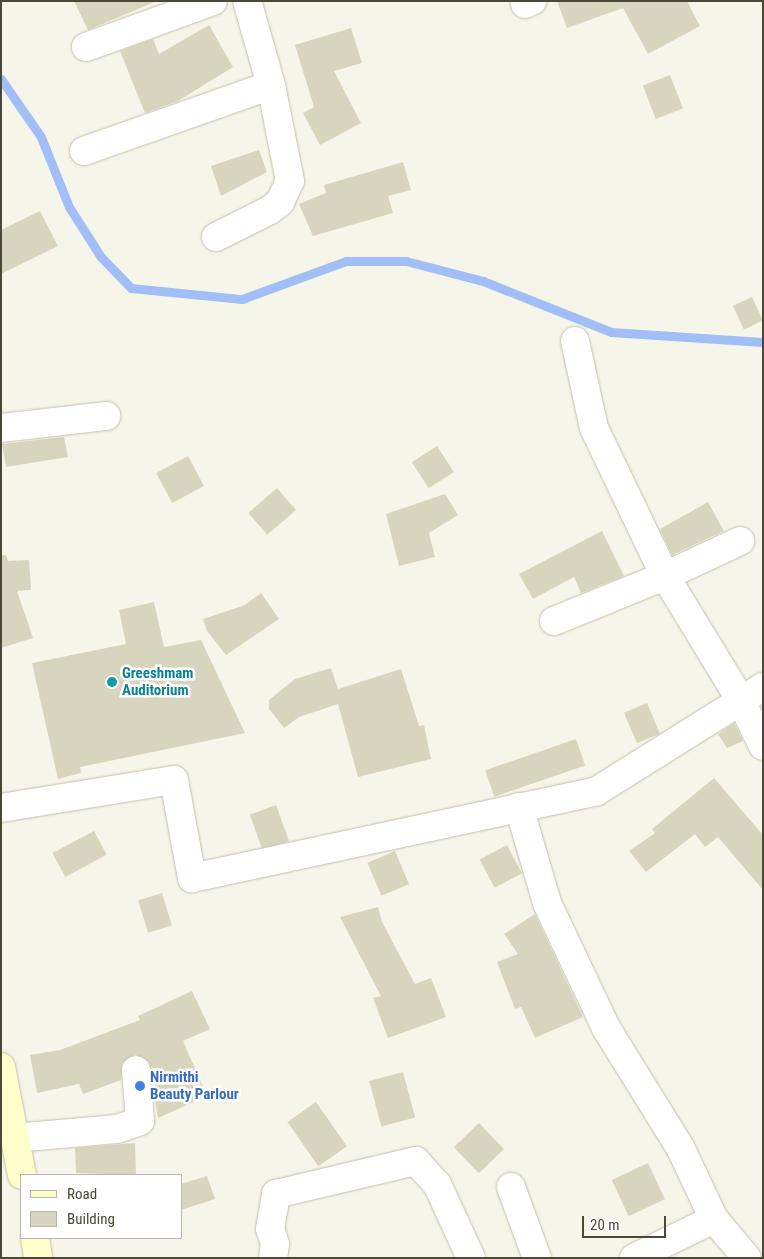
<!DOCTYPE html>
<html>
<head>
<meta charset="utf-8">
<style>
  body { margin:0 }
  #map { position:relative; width:764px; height:1259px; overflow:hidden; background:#f6f5e9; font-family:"Roboto Condensed",sans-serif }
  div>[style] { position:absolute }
  .stream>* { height:9px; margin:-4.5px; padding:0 4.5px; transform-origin:4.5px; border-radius:4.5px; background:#a2bef6 }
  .building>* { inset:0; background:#d8d5be; transform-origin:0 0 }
  .roads { filter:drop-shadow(0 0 1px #c2c0ab) drop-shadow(0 0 1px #c2c0ab) }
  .street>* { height:28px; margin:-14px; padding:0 14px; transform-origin:14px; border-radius:14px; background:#fff }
  .secondary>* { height:28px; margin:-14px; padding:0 14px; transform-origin:14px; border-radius:14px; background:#feffca }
  .dots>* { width:14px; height:14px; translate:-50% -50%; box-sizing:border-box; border:2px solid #fff; border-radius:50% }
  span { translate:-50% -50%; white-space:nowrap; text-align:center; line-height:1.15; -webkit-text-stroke:5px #fff; paint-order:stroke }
  .culture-label { font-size:15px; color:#0d838f; font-weight:700 }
  .left { translate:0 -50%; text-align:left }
  .shop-label { font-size:15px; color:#366cbe; font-weight:700 }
  .frame { position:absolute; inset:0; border:2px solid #4a4837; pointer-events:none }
  .legend { position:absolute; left:20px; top:1174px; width:162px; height:65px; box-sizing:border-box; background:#fff; border:1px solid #b7b6af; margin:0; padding:6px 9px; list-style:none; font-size:15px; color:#4a4837 }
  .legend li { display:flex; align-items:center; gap:10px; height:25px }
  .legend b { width:25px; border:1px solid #b7b6af }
  .scale { position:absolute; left:582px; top:1216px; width:84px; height:22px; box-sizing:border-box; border:2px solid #4a4837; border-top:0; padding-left:6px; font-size:15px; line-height:18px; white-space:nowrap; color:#4a4837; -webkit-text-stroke:4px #fff; paint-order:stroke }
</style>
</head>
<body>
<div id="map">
  <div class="stream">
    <i style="left:1px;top:79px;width:70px;rotate:55.4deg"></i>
    <i style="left:41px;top:137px;width:75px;rotate:68.2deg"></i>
    <i style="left:69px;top:207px;width:59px;rotate:57.4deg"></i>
    <i style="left:101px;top:257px;width:43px;rotate:45.9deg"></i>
    <i style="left:131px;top:288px;width:112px;rotate:5.7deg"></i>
    <i style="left:242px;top:299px;width:111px;rotate:-20.1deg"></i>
    <i style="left:346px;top:261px;width:60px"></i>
    <i style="left:406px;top:261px;width:80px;rotate:14.6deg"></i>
    <i style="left:483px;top:281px;width:138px;rotate:21.7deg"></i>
    <i style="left:611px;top:332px;width:152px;rotate:3.8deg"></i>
  </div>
  <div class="building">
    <i style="clip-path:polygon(74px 1px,157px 1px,88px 30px)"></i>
    <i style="clip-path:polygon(557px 1px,687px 1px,700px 26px,648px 54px,623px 8px,567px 28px)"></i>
    <i style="clip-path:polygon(209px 25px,233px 67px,178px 101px,145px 113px,120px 51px,153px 39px,159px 54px)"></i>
    <i style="clip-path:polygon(351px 28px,362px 63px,334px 71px,361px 123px,320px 145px,303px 113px,314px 107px,295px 45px)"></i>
    <i style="left:670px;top:75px;width:36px;height:29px;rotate:69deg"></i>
    <i style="clip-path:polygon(259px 150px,267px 172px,221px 196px,211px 166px)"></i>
    <i style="clip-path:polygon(403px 162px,411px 190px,388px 196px,393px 213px,313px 236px,299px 204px,326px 193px,324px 185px)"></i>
    <i style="clip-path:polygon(40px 211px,58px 246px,1px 274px,1px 230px)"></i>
    <i style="left:752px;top:297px;width:26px;height:21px;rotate:65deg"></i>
    <i style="clip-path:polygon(64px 437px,68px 457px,6px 467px,2px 444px)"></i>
    <i style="left:437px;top:446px;width:31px;height:30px;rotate:57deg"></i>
    <i style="left:188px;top:456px;width:34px;height:36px;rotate:62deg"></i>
    <i style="left:277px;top:488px;width:29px;height:38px;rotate:49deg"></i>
    <i style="clip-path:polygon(445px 494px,458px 515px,429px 533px,435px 557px,399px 566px,386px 514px)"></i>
    <i style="clip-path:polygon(708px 502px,724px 531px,672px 555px,660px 529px)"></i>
    <i style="clip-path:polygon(602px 531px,624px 576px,581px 593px,574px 577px,533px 599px,519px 574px)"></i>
    <i style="clip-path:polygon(1px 555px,6px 555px,8px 561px,29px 560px,31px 590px,17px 591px,33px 638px,1px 648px)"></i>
    <i style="clip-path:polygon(261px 593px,279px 619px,226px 655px,207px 631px,203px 619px,245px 605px)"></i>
    <i style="clip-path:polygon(154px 602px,164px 647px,201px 640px,245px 733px,80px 767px,81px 773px,58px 779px,32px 663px,126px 644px,119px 610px)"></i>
    <i style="clip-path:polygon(331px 668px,338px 689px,401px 669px,419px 726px,424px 725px,431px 759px,358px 777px,338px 704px,299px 717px,284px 728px,269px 709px,269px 700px,295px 679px)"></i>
    <i style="left:647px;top:703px;width:33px;height:25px;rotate:67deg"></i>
    <i style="clip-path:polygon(734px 723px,743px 741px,727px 748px,718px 734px)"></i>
    <i style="left:576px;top:739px;width:28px;height:96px;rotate:71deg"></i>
    <i style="clip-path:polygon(714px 778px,763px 835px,763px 890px,718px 837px,705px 847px,695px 834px,646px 872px,629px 851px,655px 833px,652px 829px)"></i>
    <i style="left:276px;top:805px;width:38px;height:28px;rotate:70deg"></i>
    <i style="left:94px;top:831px;width:27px;height:47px;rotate:62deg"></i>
    <i style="left:507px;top:845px;width:32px;height:31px;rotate:62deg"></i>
    <i style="left:395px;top:851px;width:36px;height:30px;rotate:67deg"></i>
    <i style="left:162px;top:893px;width:34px;height:25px;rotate:73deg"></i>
    <i style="clip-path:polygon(378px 907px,382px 922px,415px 984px,431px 978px,446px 1017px,388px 1038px,373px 998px,381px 996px,340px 917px)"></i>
    <i style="clip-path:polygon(535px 914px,583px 1017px,535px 1038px,521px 1007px,515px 1009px,497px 962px,518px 954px,504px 934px)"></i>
    <i style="clip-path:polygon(192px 991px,210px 1029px,183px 1041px,207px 1096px,158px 1118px,149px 1062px,135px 1054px,122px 1063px,121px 1080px,83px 1094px,79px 1084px,37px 1093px,30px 1055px,60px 1050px,140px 1020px,138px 1016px)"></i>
    <i style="left:403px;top:1072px;width:47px;height:35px;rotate:75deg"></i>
    <i style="left:316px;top:1102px;width:54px;height:35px;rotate:55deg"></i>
    <i style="left:479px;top:1123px;width:36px;height:35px;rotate:46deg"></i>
    <i style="clip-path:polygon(135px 1143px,136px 1175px,76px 1173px,75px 1148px)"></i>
    <i style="left:648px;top:1163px;width:40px;height:40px;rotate:65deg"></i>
    <i style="clip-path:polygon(207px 1176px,215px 1199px,181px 1210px,181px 1184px)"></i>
  </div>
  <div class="roads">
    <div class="street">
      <i style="left:525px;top:4px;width:8px;rotate:-23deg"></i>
      <i style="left:86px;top:47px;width:135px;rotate:-19.9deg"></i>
      <i style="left:84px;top:151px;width:198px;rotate:-19.4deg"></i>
      <i style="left:216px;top:237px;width:60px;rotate:-26.6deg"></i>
      <i style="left:270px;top:210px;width:13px;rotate:-39deg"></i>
      <i style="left:280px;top:202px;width:23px;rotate:-65deg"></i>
      <i style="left:290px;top:181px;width:98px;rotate:-101.2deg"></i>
      <i style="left:271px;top:85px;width:87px;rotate:-105.9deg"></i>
      <i style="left:575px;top:341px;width:89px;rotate:77.7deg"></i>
      <i style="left:594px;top:428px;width:164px;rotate:64.4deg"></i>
      <i style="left:665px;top:576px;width:144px;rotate:58.6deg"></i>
      <i style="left:740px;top:699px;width:52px;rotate:63.9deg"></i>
      <i style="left:1px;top:428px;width:106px;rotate:-6.5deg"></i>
      <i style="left:554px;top:621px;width:120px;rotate:-22.1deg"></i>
      <i style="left:665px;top:576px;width:83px;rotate:-25deg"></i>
      <i style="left:519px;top:807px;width:100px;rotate:73.7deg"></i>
      <i style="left:547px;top:903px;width:138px;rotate:64.7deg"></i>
      <i style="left:606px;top:1028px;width:142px;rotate:58.2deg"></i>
      <i style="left:681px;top:1149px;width:77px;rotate:64.8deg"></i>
      <i style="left:714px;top:1219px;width:51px;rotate:49.8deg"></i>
      <i style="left:1px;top:808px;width:175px;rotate:-9.2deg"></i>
      <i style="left:174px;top:780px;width:100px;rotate:79.6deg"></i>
      <i style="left:192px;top:878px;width:414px;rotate:-12.1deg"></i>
      <i style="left:597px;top:791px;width:196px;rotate:-32.1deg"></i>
      <i style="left:14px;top:1138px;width:103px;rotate:-5deg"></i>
      <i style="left:117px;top:1129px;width:24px;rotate:-19deg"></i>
      <i style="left:140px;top:1121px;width:51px;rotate:-94.5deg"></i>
      <i style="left:511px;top:1187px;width:76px;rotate:69.9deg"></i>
      <i style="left:273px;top:1258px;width:14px;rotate:-82deg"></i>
      <i style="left:275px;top:1244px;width:16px;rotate:-108deg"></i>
      <i style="left:270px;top:1229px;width:36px;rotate:-80deg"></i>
      <i style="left:276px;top:1194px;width:144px;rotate:-13.3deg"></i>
      <i style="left:416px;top:1161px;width:31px;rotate:48deg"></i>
      <i style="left:437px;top:1184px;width:81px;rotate:65.3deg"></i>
      <i style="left:634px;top:1258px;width:89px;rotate:-26deg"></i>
    </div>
    <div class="secondary">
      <i style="left:1px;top:1067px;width:110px;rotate:79deg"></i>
      <i style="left:35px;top:1238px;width:20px;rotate:81deg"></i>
    </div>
  </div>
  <div class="dots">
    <i style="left:112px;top:682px;background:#0f9aa8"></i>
    <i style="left:140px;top:1086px;background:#3f7fe0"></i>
  </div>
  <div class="culture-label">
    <span class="left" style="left:122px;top:682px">Greeshmam<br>Auditorium</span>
  </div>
  <div class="shop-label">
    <span class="left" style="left:150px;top:1086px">Nirmithi<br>Beauty Parlour</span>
  </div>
  <div class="frame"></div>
  <ul class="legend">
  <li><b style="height:6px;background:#feffca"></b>Road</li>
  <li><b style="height:14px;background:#d8d5be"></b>Building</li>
  </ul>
  <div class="scale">20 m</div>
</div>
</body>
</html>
